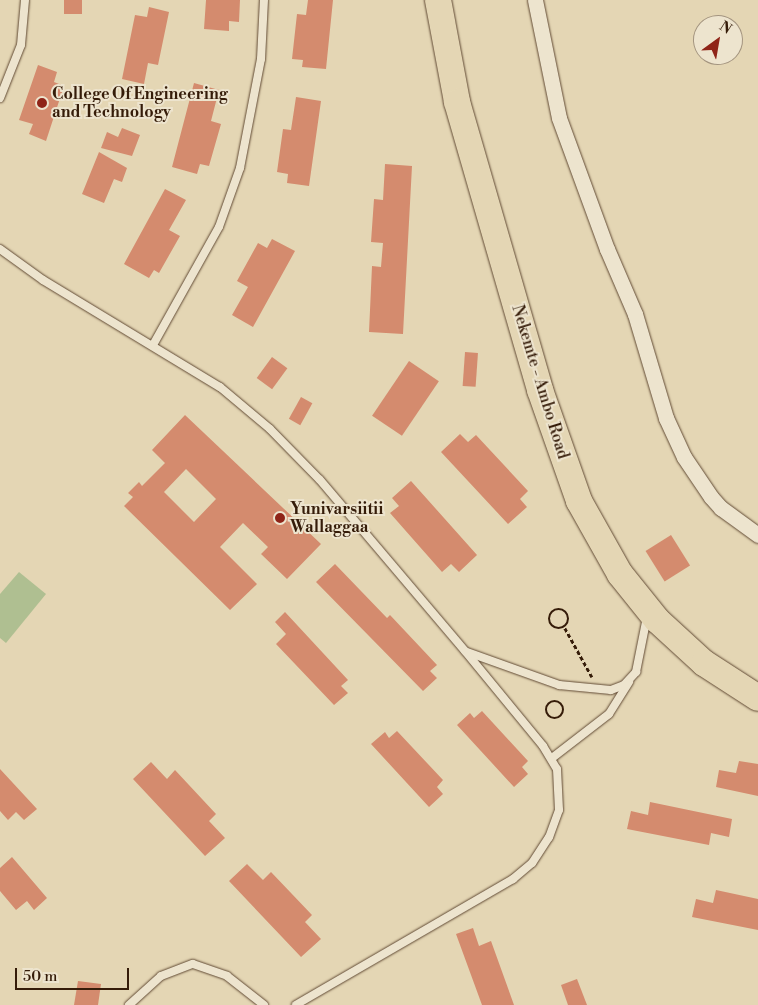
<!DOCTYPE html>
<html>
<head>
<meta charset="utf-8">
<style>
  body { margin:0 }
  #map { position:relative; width:758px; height:1005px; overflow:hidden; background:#e4d6b4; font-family:"Libre Bodoni",serif }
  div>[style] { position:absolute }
  .green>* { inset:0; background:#afbf91 }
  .building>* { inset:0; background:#d48b6e; transform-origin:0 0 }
  .path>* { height:2.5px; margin-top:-1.25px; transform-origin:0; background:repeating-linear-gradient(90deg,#351c09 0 4px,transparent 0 6.5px) }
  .path>.ring { margin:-1.25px; padding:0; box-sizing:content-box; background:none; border:2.5px solid #351c09; border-radius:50% }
  .roads { filter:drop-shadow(0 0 1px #614a34) drop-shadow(0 0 1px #614a34) }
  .lane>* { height:8px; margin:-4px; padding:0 4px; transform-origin:4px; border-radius:4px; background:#ede4ce }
  .street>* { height:15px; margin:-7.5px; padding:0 7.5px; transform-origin:7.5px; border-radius:7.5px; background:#ede4ce }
  .highway>* { height:26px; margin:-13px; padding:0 13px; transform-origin:13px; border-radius:13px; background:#e4d6b4 }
  .dots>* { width:14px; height:14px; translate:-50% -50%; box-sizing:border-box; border:2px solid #ede4ce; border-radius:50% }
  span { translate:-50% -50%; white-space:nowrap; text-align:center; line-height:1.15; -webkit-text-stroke:4px #ede4ce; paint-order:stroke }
  .poi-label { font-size:16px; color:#351c09; font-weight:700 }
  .left { translate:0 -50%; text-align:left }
  .street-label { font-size:16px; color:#351c09 }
  .north { position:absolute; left:693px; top:15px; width:50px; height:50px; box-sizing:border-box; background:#ede4ce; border:1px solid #a3947f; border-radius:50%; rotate:32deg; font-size:14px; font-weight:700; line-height:20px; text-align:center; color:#351c09 }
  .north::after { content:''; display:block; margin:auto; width:18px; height:22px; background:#8f2418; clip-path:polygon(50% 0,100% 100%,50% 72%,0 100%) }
  .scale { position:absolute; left:15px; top:968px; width:114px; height:22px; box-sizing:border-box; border:2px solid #351c09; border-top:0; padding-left:6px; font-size:15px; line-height:18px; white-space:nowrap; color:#351c09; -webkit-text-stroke:4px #ede4ce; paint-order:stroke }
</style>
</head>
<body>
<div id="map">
  <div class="green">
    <i style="clip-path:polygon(19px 572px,46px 594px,6px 643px,0 638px,0 594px)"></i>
  </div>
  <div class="building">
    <i style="left:64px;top:0;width:18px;height:14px"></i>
    <i style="clip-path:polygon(206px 0,240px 0,239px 22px,229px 21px,229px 31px,204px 29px)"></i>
    <i style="clip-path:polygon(308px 0,333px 0,326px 69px,302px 67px,303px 60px,292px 59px,297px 14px,306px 15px)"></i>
    <i style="clip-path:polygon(149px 7px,169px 12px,158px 65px,148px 63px,144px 84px,122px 79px,135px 15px,147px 17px)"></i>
    <i style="clip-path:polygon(38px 65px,57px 72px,54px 82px,64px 86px,46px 141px,29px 134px,33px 124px,19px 120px)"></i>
    <i style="clip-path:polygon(194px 83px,219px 90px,211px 121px,221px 124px,209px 166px,200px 164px,197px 174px,172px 167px)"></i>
    <i style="clip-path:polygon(296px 97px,321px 101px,309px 186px,287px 183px,288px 174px,277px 172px,283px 129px,291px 130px)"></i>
    <i style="clip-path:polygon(122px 128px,140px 135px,132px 156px,101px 148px,107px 132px,118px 137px)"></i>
    <i style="clip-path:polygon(99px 152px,127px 168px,122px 182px,114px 179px,104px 203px,82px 194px)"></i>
    <i style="clip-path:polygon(385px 164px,412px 166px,403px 334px,369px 332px,372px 266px,381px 267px,383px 243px,371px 242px,374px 199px,383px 200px)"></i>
    <i style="clip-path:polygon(165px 189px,186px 200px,169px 230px,180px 236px,159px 273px,154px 270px,149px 278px,124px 264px)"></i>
    <i style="clip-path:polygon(272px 239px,295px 251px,253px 327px,232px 315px,248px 287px,237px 281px,258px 243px,267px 248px)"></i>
    <i style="left:465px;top:352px;width:13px;height:34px;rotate:4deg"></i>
    <i style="left:272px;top:357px;width:19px;height:26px;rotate:36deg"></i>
    <i style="left:409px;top:361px;width:36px;height:66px;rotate:34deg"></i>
    <i style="left:301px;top:397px;width:13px;height:25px;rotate:29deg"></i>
    <i style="clip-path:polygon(evenodd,185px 415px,321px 544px,287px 579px,261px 554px,268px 547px,243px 523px,220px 547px,257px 584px,230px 610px,124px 506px,133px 497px,128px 493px,139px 482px,142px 486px,165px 463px,152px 450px,185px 415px,186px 469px,216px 499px,194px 522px,164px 492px,186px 469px)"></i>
    <i style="clip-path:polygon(460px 434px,468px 442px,476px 435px,528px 491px,520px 499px,527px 507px,508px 524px,441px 452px)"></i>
    <i style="clip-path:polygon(411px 481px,477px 555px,459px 572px,451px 564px,442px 572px,390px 513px,399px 506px,392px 498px)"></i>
    <i style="left:671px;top:535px;width:36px;height:30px;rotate:58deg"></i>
    <i style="clip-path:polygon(335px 564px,387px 618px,390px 615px,437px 665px,430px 671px,437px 678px,423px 691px,316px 582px)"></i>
    <i style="clip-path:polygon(285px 612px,348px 680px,341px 686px,348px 693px,334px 705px,276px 644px,286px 634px,275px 622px)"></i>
    <i style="clip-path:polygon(482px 711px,528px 761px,522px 767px,528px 774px,514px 787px,457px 725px,470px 713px,474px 718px)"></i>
    <i style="clip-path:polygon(397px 731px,443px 780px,437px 787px,443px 794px,429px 807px,371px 744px,385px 732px,389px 738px)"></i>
    <i style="clip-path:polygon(739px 761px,758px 764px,758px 796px,716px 787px,719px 770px,736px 773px)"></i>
    <i style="clip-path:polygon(151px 762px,167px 779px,175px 770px,216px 814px,209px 821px,225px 838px,205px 856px,133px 779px)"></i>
    <i style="clip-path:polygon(0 769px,37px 809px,24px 820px,16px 812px,8px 820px,0 811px)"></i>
    <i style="clip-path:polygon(650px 802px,732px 819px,729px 837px,711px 833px,709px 845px,627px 829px,631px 811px,648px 815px)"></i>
    <i style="clip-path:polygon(12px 857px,47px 898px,34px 910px,27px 901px,16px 910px,0 891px,0 868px)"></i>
    <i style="clip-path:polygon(247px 864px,263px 880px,271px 872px,312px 915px,305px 922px,321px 939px,301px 957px,229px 881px)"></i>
    <i style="clip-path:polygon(716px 890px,758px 899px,758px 930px,692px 917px,696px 899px,713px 903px)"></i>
    <i style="clip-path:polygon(473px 928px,479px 946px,491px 941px,514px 1005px,482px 1005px,456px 934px)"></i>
    <i style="clip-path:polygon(577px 979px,587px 1005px,568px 1005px,561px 985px)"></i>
    <i style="clip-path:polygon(78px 981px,101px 984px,98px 1005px,74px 1005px)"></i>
  </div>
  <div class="path">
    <i class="ring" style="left:549px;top:609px;width:17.5px;height:17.5px"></i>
    <i style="left:565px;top:628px;width:56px;rotate:61.1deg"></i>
    <i class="ring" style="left:546px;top:701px;width:15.5px;height:15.5px"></i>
  </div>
  <div class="roads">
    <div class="lane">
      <i style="left:0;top:98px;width:57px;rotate:-68.4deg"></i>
      <i style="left:21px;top:45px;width:45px;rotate:-84.9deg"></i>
      <i style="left:0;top:249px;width:53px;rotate:35.8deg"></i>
      <i style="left:43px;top:280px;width:207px;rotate:31.2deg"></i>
      <i style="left:220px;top:387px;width:65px;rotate:40deg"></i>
      <i style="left:270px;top:429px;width:71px;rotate:45.6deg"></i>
      <i style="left:320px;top:480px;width:224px;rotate:49.7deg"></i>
      <i style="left:465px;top:651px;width:123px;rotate:50.6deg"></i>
      <i style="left:543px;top:746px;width:27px;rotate:59deg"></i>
      <i style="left:557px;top:769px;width:41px;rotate:87.2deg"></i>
      <i style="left:559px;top:810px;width:29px;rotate:110deg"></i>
      <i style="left:549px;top:837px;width:31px;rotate:123deg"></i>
      <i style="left:532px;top:863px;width:25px;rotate:140deg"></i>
      <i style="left:513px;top:879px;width:251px;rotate:149.9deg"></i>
      <i style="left:153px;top:345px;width:135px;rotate:-60.8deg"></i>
      <i style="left:219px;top:227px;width:63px;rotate:-70.4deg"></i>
      <i style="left:240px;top:168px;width:111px;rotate:-79.1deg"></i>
      <i style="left:261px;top:59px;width:59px;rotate:-87.1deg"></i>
      <i style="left:467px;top:652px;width:98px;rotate:19.7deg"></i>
      <i style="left:559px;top:685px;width:52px;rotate:5.5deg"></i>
      <i style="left:611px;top:690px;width:14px;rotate:-21deg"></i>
      <i style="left:624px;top:685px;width:18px;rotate:-47deg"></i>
      <i style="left:636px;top:672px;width:56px;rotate:-78.7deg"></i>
      <i style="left:552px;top:758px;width:72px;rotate:-37.7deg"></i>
      <i style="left:609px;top:714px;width:38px;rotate:-58deg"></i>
      <i style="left:129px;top:1005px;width:43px;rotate:-42.2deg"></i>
      <i style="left:161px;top:976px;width:34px;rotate:-21deg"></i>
      <i style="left:193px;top:964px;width:36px;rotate:19deg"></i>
      <i style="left:227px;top:976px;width:47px;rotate:38.1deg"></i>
    </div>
    <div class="street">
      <i style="left:535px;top:0;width:120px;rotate:78.5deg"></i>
      <i style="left:559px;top:118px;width:140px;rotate:69.9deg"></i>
      <i style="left:607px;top:249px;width:71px;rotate:66.7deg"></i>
      <i style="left:635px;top:314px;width:109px;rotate:73.4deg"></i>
      <i style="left:666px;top:418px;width:43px;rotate:65.2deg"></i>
      <i style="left:684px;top:457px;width:48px;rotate:56deg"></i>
      <i style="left:711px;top:497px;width:15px;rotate:48deg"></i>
      <i style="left:721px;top:508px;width:46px;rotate:36.1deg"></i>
    </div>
    <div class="highway">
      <i style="left:438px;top:0;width:104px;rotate:79.4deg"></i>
      <i style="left:457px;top:102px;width:300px;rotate:73.9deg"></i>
      <i style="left:540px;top:390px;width:118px;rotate:70.6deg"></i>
      <i style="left:579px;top:501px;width:84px;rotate:60.7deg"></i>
      <i style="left:620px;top:574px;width:59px;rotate:51.2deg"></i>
      <i style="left:657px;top:620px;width:64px;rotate:42.5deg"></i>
      <i style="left:704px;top:663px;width:64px;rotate:32.9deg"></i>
    </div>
  </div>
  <div class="dots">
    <i style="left:42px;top:103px;background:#8f2418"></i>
    <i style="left:280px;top:518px;background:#8f2418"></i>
  </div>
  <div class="poi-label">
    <span class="left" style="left:52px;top:103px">College Of Engineering<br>and Technology</span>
    <span class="left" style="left:290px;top:518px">Yunivarsiitii<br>Wallaggaa</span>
  </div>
  <div class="street-label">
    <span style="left:540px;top:382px;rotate:73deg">Nekemte - Ambo Road</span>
  </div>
  <div class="north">N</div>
  <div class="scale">50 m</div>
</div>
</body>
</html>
